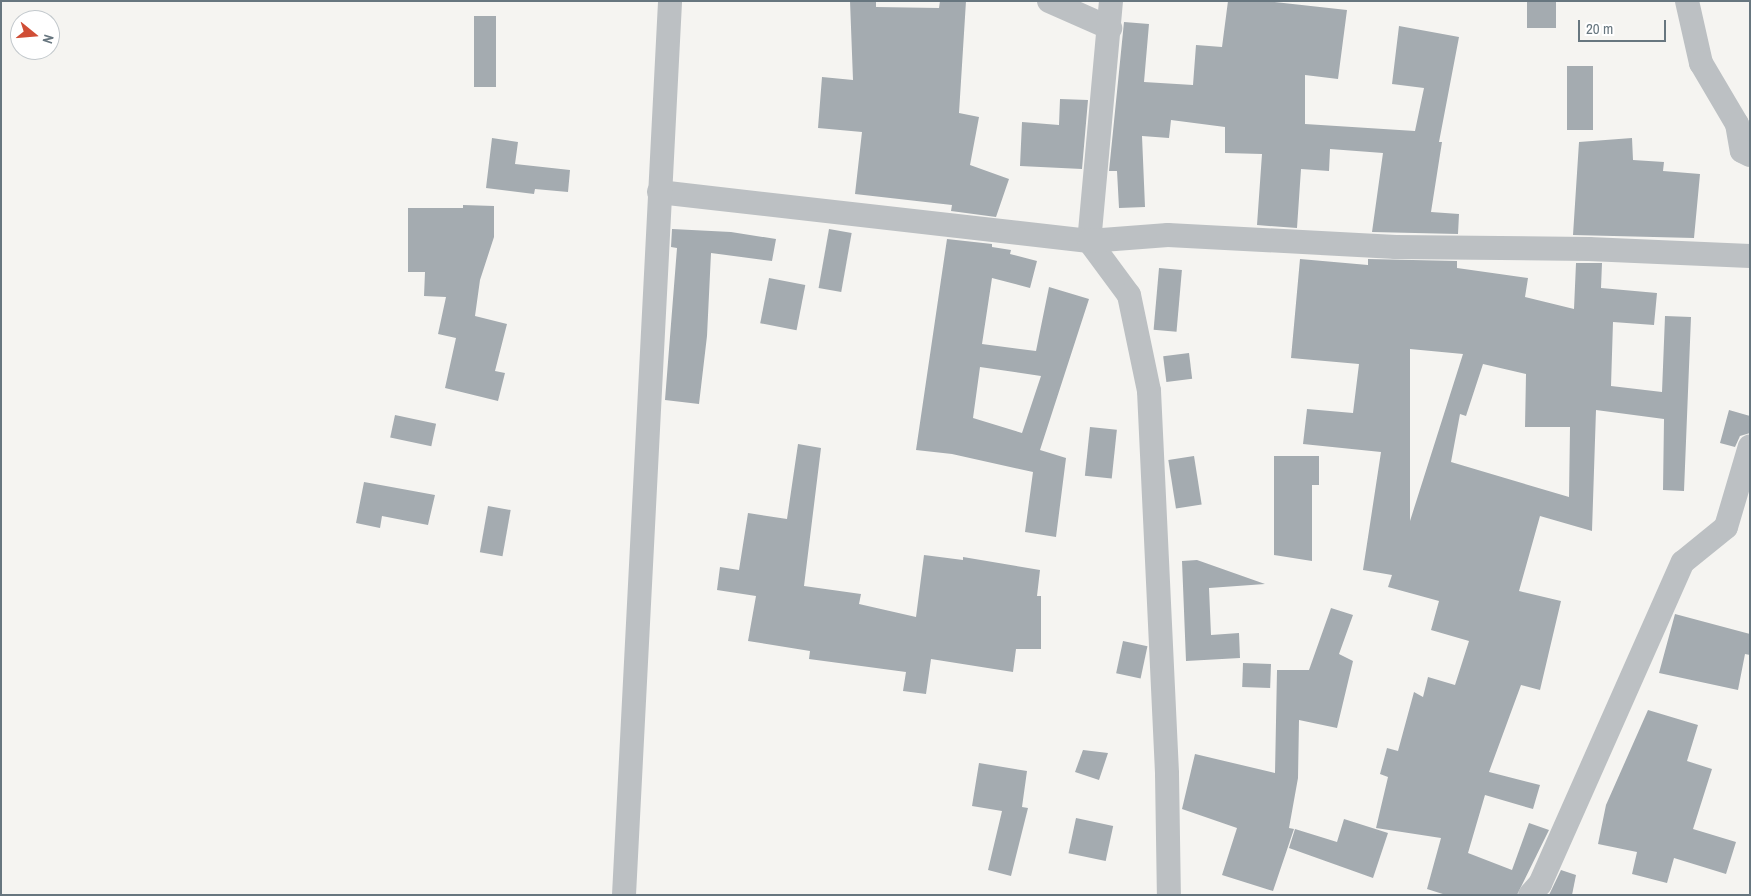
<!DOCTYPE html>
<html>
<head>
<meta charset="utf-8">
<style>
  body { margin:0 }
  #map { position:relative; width:1751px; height:896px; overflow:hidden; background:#f5f4f1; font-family:"Archivo Narrow",sans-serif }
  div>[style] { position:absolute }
  .building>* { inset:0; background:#a4abb0; transform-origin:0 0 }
  .street>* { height:24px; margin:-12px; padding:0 12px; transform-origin:12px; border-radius:12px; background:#bcc0c3 }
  span { translate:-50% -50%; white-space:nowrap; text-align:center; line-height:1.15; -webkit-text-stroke:5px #fff; paint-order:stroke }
  .frame { position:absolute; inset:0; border:2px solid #67767f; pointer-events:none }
  .north { position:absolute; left:10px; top:10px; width:50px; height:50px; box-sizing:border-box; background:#fff; border:1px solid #c2c8cc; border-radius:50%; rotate:107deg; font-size:14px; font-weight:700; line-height:20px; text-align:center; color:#67767f }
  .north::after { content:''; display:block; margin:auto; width:18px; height:22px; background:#d04e36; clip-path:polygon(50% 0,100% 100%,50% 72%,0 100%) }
  .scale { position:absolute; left:1578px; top:20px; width:88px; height:22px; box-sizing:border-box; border:2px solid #67767f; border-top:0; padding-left:6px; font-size:15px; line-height:18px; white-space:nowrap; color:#67767f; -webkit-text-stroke:4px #fff; paint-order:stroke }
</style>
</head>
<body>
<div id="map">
  <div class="building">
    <i style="clip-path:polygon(850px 1px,876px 1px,876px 7px,939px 8px,940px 1px,966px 1px,959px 113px,979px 117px,970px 165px,1009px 179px,996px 217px,951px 211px,952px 205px,855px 194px,862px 132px,818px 128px,822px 77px,853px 80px)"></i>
    <i style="clip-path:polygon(1228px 1px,1266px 1px,1347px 10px,1338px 79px,1305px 75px,1305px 124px,1415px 131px,1424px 88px,1392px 84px,1399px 26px,1459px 37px,1439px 142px,1442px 142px,1431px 212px,1459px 214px,1458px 234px,1372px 232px,1383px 153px,1330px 149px,1329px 171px,1301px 169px,1297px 228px,1257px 225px,1262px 154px,1225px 153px,1225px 127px,1171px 120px,1169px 138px,1142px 136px,1145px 207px,1119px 208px,1117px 171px,1109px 171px,1124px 22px,1149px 24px,1144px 82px,1193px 85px,1196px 45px,1222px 47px)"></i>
    <i style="left:1527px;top:1px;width:29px;height:27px"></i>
    <i style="left:474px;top:16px;width:22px;height:71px"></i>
    <i style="left:1567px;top:66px;width:26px;height:64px"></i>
    <i style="clip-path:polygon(1060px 99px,1088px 100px,1082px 169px,1020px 166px,1022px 122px,1059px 125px)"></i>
    <i style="clip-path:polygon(492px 138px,518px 142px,515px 164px,570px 170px,568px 192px,535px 189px,534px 194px,486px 188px)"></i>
    <i style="clip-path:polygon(1632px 138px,1633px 160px,1664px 162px,1663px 171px,1700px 174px,1694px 238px,1573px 235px,1579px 142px)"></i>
    <i style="clip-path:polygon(463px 205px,494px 206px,494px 237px,480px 280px,475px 316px,507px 324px,495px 371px,505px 373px,498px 401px,445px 388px,456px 338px,438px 334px,446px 297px,424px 296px,425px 272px,408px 272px,408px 208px,463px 208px)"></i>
    <i style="clip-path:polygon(672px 229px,731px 232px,776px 239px,772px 261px,711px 253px,707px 336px,699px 404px,665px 400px,677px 248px,671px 247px)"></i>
    <i style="left:829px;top:229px;width:23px;height:60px;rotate:10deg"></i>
    <i style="clip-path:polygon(evenodd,947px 239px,992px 244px,992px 247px,1011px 250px,1010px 254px,1037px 261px,1030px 288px,992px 278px,982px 344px,1036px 351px,1049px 287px,1089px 299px,1040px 450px,1066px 458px,1056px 537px,1025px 532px,1033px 472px,952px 454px,916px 450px,947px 239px,980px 367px,1041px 376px,1022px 433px,973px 418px,980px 367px)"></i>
    <i style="clip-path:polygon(evenodd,1300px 259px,1368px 265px,1368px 259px,1457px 261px,1457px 268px,1528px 278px,1525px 297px,1574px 309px,1576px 263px,1602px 263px,1601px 288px,1657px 293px,1654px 325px,1613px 322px,1611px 386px,1662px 392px,1665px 316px,1691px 317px,1684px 491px,1663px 490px,1664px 419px,1596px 410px,1592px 531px,1540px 516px,1519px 591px,1561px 601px,1540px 690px,1521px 685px,1489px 772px,1540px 785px,1533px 809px,1485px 795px,1468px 853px,1512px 870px,1529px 823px,1549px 830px,1517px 895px,1446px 895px,1427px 889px,1441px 838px,1376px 828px,1388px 777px,1380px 774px,1387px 748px,1398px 751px,1414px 692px,1423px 697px,1428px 677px,1455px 685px,1469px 641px,1431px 630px,1439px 601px,1388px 587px,1392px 575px,1363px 570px,1381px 452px,1303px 444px,1307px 409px,1353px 413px,1359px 364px,1291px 358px,1300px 259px,1410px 349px,1463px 354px,1410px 521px,1410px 349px,1300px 259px,1483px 364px,1526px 374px,1525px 427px,1570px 427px,1569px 497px,1451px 462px,1460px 414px,1466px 416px,1483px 364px)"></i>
    <i style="left:1159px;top:268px;width:23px;height:62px;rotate:5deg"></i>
    <i style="left:769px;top:278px;width:37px;height:46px;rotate:11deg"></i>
    <i style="left:1189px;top:353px;width:26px;height:26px;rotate:83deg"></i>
    <i style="clip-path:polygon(1729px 410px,1750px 416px,1750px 433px,1740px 436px,1735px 447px,1720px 443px)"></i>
    <i style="left:395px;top:415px;width:42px;height:23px;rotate:12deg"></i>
    <i style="left:1090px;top:427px;width:27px;height:49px;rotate:6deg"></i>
    <i style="clip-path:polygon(798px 444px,821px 448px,804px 586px,861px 594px,859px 604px,916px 617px,924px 555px,963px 560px,963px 557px,1040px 570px,1037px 596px,1041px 596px,1041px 649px,1016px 649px,1013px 672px,931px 659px,926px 694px,903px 691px,906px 672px,809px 659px,810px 651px,748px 641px,756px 596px,717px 590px,720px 567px,739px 570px,748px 513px,787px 519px)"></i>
    <i style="left:1194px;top:456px;width:49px;height:26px;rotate:81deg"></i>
    <i style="clip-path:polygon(1274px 456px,1319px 456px,1319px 485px,1312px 485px,1312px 561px,1274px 555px)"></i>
    <i style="clip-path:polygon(364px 482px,435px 495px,428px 525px,382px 516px,380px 528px,356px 523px)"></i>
    <i style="left:488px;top:506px;width:23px;height:47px;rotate:10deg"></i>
    <i style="clip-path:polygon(1197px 560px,1265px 584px,1209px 588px,1211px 635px,1239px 633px,1240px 658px,1186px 661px,1182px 561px)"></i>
    <i style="clip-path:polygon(1331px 608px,1353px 615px,1339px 654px,1353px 661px,1337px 728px,1299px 720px,1298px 778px,1289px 828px,1294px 829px,1273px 891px,1222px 875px,1237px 828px,1182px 809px,1195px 754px,1275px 773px,1277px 670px,1309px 670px)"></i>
    <i style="clip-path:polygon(1675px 614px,1750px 634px,1750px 655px,1745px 654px,1738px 690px,1659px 673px)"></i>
    <i style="left:1123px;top:641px;width:25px;height:33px;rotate:12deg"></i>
    <i style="left:1243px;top:663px;width:28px;height:24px;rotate:2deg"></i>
    <i style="clip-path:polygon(1648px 710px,1698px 725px,1687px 761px,1712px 769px,1693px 829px,1736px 842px,1726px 874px,1674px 858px,1667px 883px,1632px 874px,1637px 852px,1598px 844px,1606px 805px)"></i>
    <i style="clip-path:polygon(1083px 750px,1108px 753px,1099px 780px,1075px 772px)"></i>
    <i style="clip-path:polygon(979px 763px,1027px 771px,1022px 807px,1028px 808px,1011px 876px,988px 870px,1002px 811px,972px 806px)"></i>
    <i style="left:1076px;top:818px;width:38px;height:36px;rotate:12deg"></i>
    <i style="clip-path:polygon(1344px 819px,1388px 833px,1373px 878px,1289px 848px,1295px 829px,1337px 842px)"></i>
    <i style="clip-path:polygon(1561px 870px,1576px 875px,1572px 895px,1549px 895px)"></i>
  </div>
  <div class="street">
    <i style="left:1049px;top:1px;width:67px;rotate:23.9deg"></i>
    <i style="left:1111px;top:1px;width:241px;rotate:95.2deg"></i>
    <i style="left:1089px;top:241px;width:67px;rotate:53.5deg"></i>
    <i style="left:1129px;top:295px;width:98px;rotate:78.2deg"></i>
    <i style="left:1149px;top:391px;width:383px;rotate:87.3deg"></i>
    <i style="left:1167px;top:774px;width:121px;rotate:89.1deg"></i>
    <i style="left:1687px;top:1px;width:64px;rotate:77.3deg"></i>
    <i style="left:1701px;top:63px;width:71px;rotate:59.5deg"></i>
    <i style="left:1737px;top:124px;width:27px;rotate:80deg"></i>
    <i style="left:1742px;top:151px;width:9px;rotate:27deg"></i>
    <i style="left:659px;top:192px;width:433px;rotate:6.5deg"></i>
    <i style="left:1089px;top:241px;width:79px;rotate:-4.3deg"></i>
    <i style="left:1168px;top:235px;width:228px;rotate:3deg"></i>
    <i style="left:1396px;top:247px;width:193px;rotate:0.6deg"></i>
    <i style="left:1589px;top:249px;width:161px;rotate:2.5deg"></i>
    <i style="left:624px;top:895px;width:895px;rotate:-87.05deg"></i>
    <i style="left:1530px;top:895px;width:15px;rotate:-48deg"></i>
    <i style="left:1540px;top:884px;width:352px;rotate:-66.1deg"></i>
    <i style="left:1683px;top:562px;width:55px;rotate:-39.1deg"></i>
    <i style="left:1726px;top:527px;width:84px;rotate:-73.5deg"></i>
  </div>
  <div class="frame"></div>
  <div class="north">N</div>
  <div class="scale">20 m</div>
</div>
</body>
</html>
